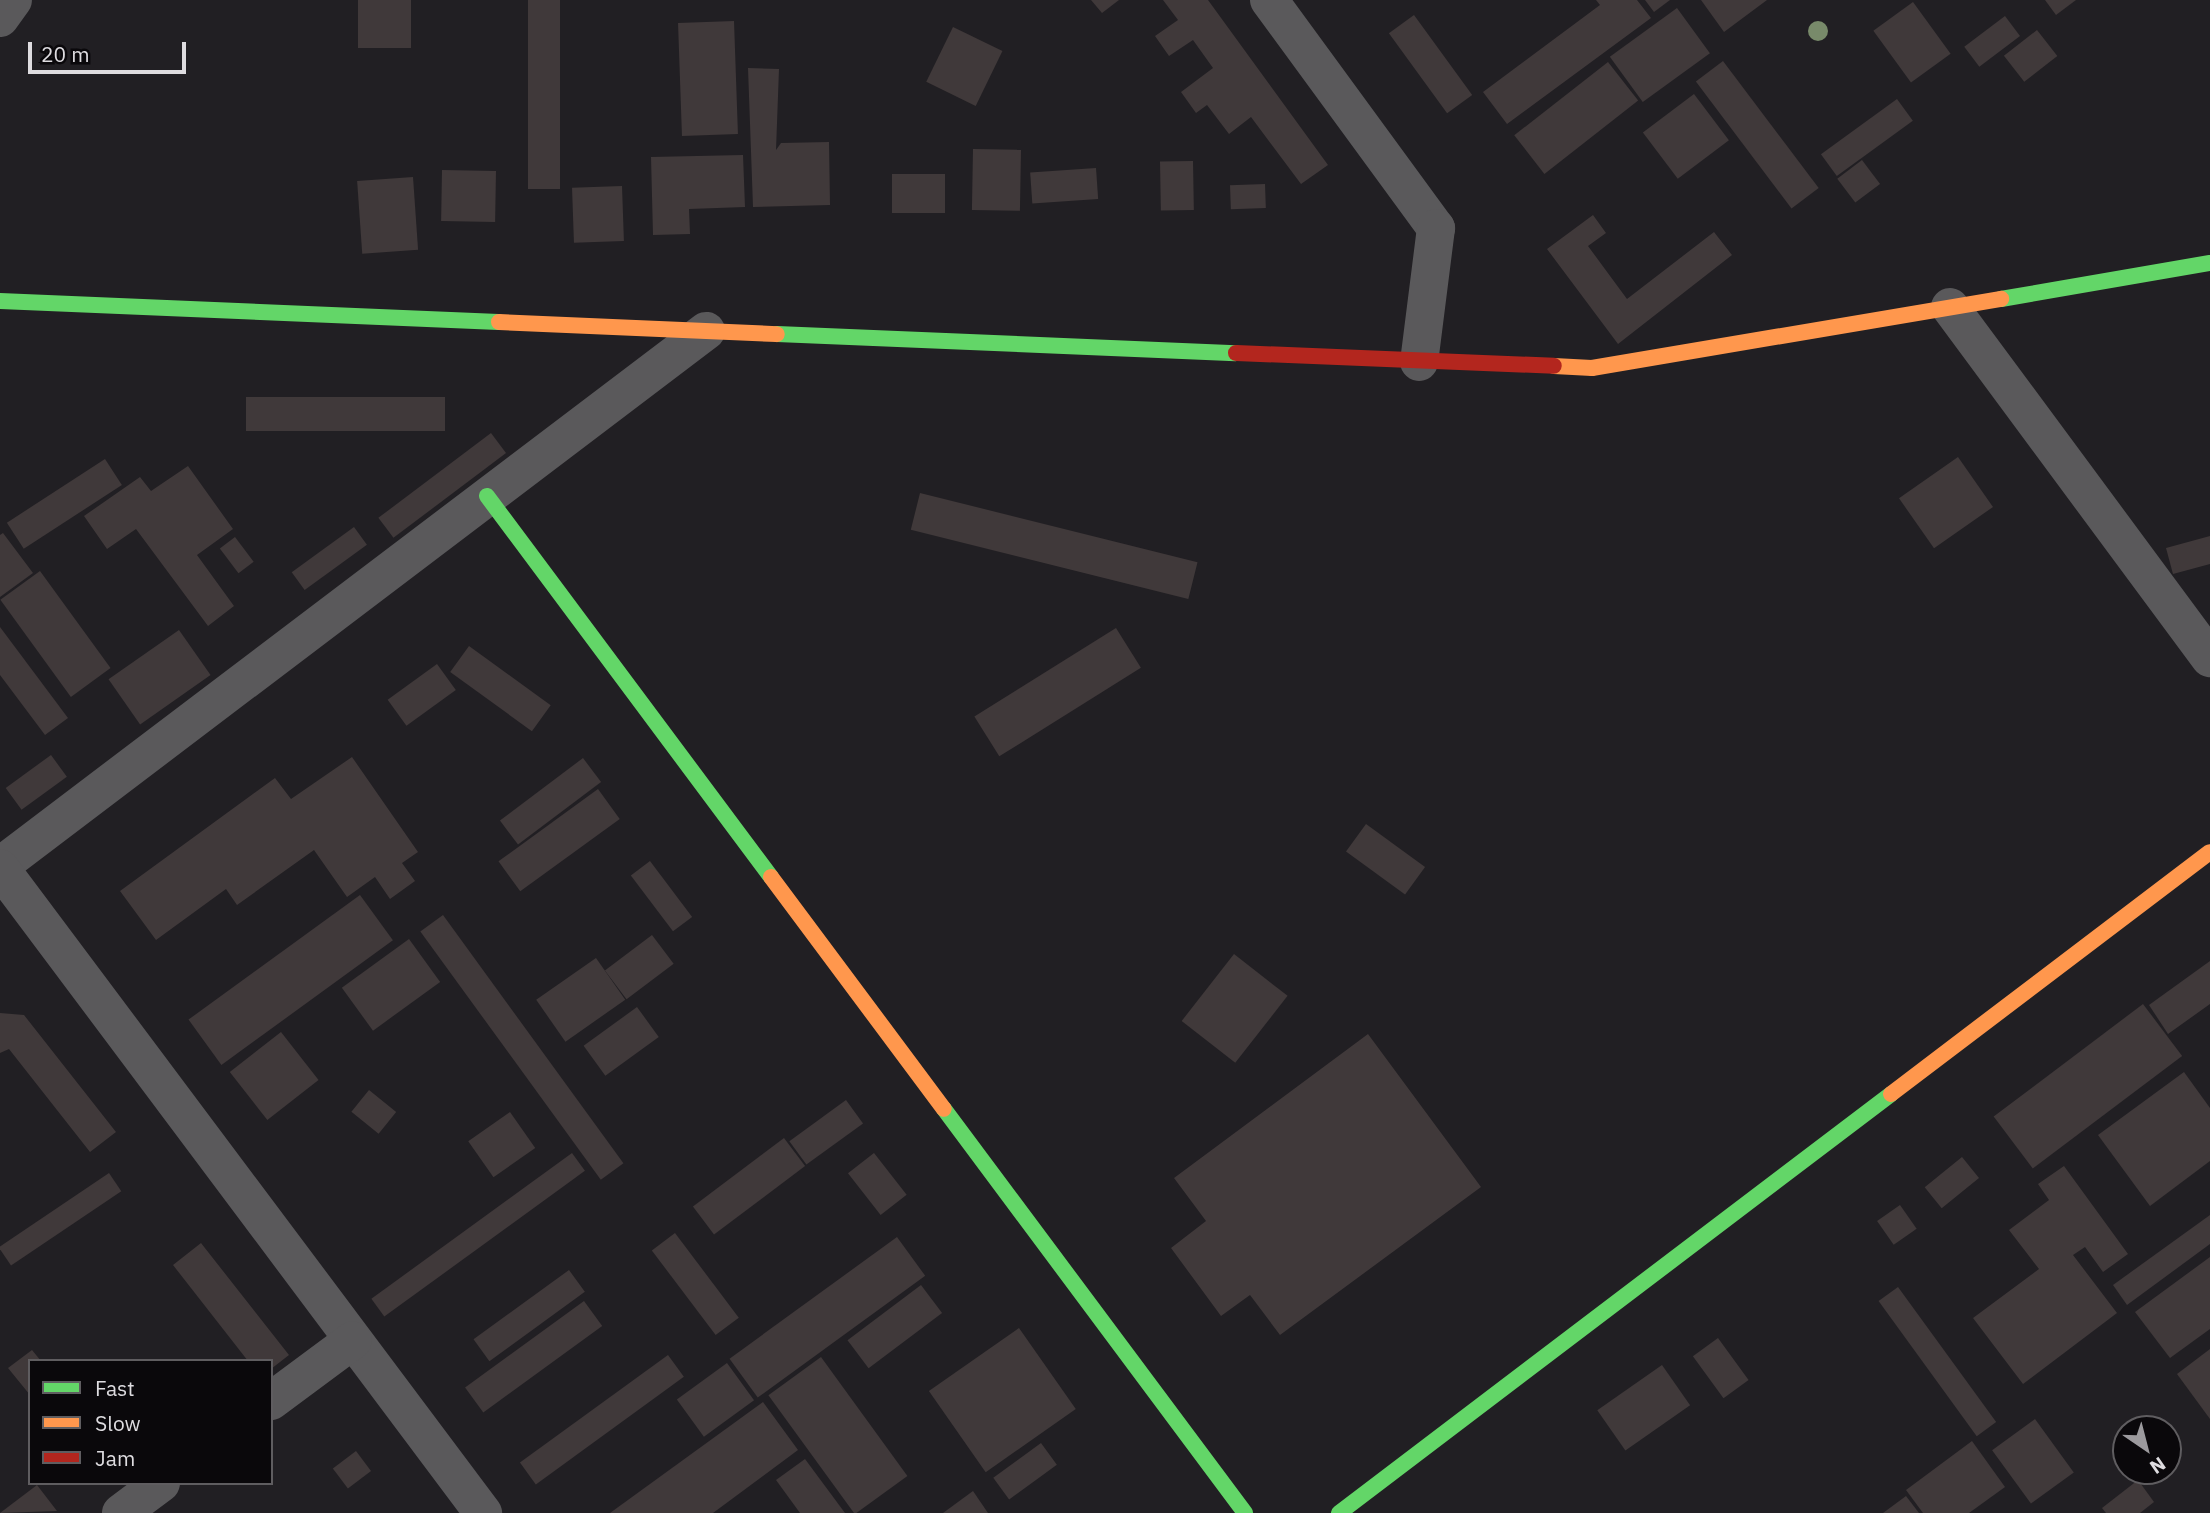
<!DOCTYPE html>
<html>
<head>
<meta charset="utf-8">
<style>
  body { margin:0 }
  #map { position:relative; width:2210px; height:1513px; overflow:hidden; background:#211f23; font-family:"IBM Plex Sans",sans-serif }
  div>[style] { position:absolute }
  .building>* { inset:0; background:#40393a; transform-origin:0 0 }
  .street>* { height:38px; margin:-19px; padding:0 19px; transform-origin:19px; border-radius:19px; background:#5a595b }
  .fast>* { height:16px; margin:-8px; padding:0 8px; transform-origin:8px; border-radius:8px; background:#63d668 }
  .slow>* { height:16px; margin:-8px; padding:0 8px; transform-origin:8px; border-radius:8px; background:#ff974d }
  .jam>* { height:16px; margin:-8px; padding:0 8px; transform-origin:8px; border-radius:8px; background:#b3261e }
  .trees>* { width:20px; height:20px; margin:-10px; border-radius:50%; background:#788a6a }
  span { translate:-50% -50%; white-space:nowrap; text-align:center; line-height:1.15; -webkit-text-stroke:6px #0a080b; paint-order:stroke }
  .legend { position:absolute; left:28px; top:1359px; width:245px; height:126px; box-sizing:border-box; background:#0a080b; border:2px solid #5f5d60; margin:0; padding:9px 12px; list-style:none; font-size:21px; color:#dedce0 }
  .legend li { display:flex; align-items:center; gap:14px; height:35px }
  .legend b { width:35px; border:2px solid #5f5d60 }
  .north { position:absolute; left:2112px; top:1415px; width:70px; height:70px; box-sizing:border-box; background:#0a080b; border:2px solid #5f5d60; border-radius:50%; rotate:145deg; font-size:19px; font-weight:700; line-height:28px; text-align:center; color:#dedce0 }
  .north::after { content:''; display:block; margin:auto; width:24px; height:32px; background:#9c9a9e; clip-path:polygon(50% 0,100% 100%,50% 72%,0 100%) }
  .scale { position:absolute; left:28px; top:42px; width:158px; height:32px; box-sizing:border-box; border:4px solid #dedce0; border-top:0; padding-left:9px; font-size:21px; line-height:24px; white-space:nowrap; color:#dedce0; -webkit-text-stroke:5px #0a080b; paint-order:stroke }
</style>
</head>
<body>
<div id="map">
  <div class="building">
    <i style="left:358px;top:0;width:53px;height:48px"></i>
    <i style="left:528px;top:0;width:32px;height:189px"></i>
    <i style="clip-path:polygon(1091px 0,1119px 0,1102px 13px)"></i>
    <i style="clip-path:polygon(1163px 0,1208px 0,1328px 165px,1301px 184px,1251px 117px,1229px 134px,1207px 105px,1196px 113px,1181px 92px,1213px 68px,1193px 40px,1169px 56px,1155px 36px,1178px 20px)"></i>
    <i style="clip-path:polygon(1596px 0,1637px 0,1651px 18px,1507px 124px,1483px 92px,1600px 5px)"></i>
    <i style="clip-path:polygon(1645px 0,1670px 0,1654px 12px)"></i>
    <i style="clip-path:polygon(1701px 0,1767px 0,1724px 32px)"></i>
    <i style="clip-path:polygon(2045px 0,2076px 0,2056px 15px)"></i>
    <i style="left:1913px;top:2px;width:64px;height:49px;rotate:54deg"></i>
    <i style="left:1677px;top:8px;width:56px;height:83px;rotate:54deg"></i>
    <i style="left:1414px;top:15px;width:99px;height:31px;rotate:54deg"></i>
    <i style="left:2005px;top:16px;width:25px;height:51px;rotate:53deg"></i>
    <i style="left:734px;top:21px;width:113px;height:56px;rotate:88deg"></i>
    <i style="left:953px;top:27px;width:55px;height:61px;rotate:26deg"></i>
    <i style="left:2037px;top:30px;width:33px;height:42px;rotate:52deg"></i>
    <i style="left:1723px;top:61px;width:159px;height:34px;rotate:53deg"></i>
    <i style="left:1608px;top:62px;width:49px;height:119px;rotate:52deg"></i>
    <i style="clip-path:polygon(748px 68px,779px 69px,776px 150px,781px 143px,829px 142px,830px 205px,753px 207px)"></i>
    <i style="left:1694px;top:94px;width:58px;height:64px;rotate:53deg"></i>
    <i style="left:1897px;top:99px;width:27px;height:94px;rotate:54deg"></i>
    <i style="left:973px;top:149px;width:48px;height:61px;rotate:1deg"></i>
    <i style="clip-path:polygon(743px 155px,745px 207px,689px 209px,690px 234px,653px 235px,651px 157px)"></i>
    <i style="left:1862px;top:160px;width:30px;height:31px;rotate:53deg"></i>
    <i style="left:1193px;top:161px;width:49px;height:33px;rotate:89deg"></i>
    <i style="left:1096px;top:168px;width:31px;height:66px;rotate:86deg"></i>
    <i style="left:442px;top:170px;width:54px;height:51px;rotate:1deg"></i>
    <i style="left:892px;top:174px;width:53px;height:39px"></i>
    <i style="left:413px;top:177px;width:73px;height:56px;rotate:86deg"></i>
    <i style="left:1265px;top:184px;width:24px;height:35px;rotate:88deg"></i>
    <i style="left:622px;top:186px;width:55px;height:50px;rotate:88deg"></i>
    <i style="clip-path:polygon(1593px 215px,1606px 233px,1588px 246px,1627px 299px,1714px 232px,1732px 255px,1618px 344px,1547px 249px)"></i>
    <i style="left:445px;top:397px;width:34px;height:199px;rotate:90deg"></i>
    <i style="left:491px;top:433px;width:25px;height:141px;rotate:53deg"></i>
    <i style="left:1958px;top:457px;width:61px;height:72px;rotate:55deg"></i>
    <i style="left:105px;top:459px;width:31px;height:117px;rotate:57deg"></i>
    <i style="clip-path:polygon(188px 466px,233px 529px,197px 555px,234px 606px,208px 626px,136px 529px,107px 549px,84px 516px,140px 477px,151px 491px)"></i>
    <i style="left:920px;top:493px;width:286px;height:38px;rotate:14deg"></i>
    <i style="left:354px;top:527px;width:22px;height:77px;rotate:54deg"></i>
    <i style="clip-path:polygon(3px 533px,33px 573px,0 597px,0 535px)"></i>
    <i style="clip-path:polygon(2210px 536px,2210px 564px,2173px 574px,2166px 548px)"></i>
    <i style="left:235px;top:537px;width:31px;height:19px;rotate:53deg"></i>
    <i style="left:40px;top:571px;width:120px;height:49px;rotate:54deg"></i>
    <i style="clip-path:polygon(0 627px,68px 718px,45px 735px,0 675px)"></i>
    <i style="left:1116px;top:628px;width:47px;height:167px;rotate:58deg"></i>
    <i style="left:179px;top:630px;width:55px;height:86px;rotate:55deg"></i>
    <i style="left:469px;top:646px;width:101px;height:32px;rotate:36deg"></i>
    <i style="left:437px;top:664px;width:32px;height:61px;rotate:54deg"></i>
    <i style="left:51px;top:755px;width:27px;height:56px;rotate:54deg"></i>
    <i style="clip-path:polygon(352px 757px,418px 852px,402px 863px,415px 881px,390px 899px,375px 877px,347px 897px,314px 850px,237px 905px,226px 889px,156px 940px,120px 891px,275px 778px,291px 799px)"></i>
    <i style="left:583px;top:758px;width:30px;height:104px;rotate:53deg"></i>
    <i style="left:598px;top:789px;width:37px;height:123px;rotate:54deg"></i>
    <i style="left:1366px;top:824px;width:73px;height:34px;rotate:36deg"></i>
    <i style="left:650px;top:861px;width:70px;height:24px;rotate:53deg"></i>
    <i style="left:360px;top:895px;width:56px;height:212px;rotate:54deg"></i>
    <i style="left:443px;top:915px;width:307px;height:28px;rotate:54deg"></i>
    <i style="left:652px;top:935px;width:36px;height:59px;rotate:53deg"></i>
    <i style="left:409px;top:939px;width:53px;height:83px;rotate:54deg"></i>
    <i style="left:1234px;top:954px;width:68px;height:85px;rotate:38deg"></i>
    <i style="left:596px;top:958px;width:51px;height:73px;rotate:55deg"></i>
    <i style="clip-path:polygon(2210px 961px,2210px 1004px,2168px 1034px,2149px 1005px)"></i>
    <i style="left:2143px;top:1004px;width:65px;height:187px;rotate:53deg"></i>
    <i style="left:637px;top:1007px;width:37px;height:66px;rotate:54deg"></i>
    <i style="clip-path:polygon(0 1013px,24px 1015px,116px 1132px,90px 1152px,9px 1049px,0 1053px)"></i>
    <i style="left:281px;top:1032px;width:61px;height:65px;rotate:52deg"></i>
    <i style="clip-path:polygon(1368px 1034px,1481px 1187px,1280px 1335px,1250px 1295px,1221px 1316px,1171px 1248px,1206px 1221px,1174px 1178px)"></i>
    <i style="clip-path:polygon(2184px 1072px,2210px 1108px,2210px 1161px,2150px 1206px,2098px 1135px)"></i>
    <i style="left:369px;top:1090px;width:35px;height:28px;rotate:39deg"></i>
    <i style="left:846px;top:1100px;width:29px;height:70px;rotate:54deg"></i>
    <i style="left:510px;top:1112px;width:44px;height:51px;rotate:55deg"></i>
    <i style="left:784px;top:1138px;width:35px;height:114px;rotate:53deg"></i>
    <i style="left:572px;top:1153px;width:22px;height:248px;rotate:54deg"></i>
    <i style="left:874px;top:1153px;width:53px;height:33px;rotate:52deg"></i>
    <i style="left:1962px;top:1157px;width:27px;height:48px;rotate:51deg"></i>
    <i style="clip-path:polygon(2064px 1166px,2128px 1254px,2103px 1272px,2085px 1247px,2073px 1255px,2117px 1313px,2023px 1384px,1973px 1318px,2039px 1269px,2009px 1230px,2049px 1200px,2038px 1184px)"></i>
    <i style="left:109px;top:1173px;width:22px;height:133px;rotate:56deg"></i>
    <i style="left:1900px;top:1205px;width:29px;height:28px;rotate:55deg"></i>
    <i style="clip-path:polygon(2210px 1215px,2210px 1244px,2127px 1305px,2113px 1285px)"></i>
    <i style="left:675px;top:1233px;width:106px;height:29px;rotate:53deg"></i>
    <i style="left:897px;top:1237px;width:48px;height:207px;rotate:54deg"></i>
    <i style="clip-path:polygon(201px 1243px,289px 1355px,271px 1369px,271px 1361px,248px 1361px,173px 1265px)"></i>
    <i style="clip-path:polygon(2210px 1257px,2210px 1329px,2170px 1358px,2135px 1312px)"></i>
    <i style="left:569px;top:1270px;width:27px;height:118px;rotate:54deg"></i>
    <i style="left:921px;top:1285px;width:35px;height:92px;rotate:53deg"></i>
    <i style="left:1898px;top:1287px;width:167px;height:24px;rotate:54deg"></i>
    <i style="left:584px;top:1301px;width:31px;height:147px;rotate:54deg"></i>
    <i style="left:1019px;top:1328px;width:99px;height:110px;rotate:55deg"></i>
    <i style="left:1718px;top:1338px;width:52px;height:31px;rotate:54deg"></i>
    <i style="clip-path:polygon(2210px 1349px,2210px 1419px,2177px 1374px)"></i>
    <i style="clip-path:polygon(32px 1350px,41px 1361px,30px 1361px,30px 1395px,8px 1368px)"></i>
    <i style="left:668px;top:1355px;width:27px;height:183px;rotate:54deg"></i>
    <i style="left:821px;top:1357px;width:147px;height:65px;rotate:54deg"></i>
    <i style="left:727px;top:1363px;width:46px;height:62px;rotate:54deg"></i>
    <i style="left:1662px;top:1365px;width:49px;height:79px;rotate:55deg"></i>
    <i style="clip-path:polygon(763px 1402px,798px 1450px,713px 1513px,610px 1513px)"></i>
    <i style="left:2035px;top:1419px;width:66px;height:53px;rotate:54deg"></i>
    <i style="clip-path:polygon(1972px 1441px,2005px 1487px,1969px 1513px,1923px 1513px,1906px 1490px)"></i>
    <i style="left:1041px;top:1443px;width:27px;height:59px;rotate:54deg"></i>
    <i style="left:356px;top:1451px;width:25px;height:29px;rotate:53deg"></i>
    <i style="clip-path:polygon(805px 1459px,845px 1513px,800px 1513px,776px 1480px)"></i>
    <i style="clip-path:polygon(2138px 1480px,2154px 1502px,2140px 1513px,2106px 1513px,2102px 1508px)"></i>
    <i style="clip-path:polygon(37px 1485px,57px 1511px,0 1513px)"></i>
    <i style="clip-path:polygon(973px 1491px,988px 1513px,943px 1513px)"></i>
    <i style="clip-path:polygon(1906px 1496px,1919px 1513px,1883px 1513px)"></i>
  </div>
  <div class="street">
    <i style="left:1269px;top:0;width:283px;rotate:53.8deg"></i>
    <i style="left:1436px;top:228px;width:135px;rotate:97.2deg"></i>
    <i style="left:0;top:18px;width:22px;rotate:-54deg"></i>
    <i style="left:1950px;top:307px;width:437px;rotate:53.5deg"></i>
    <i style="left:0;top:866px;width:886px;rotate:-37.15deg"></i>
    <i style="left:0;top:868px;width:806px;rotate:53.17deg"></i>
    <i style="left:271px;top:1401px;width:102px;rotate:-36.6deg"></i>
    <i style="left:121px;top:1513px;width:50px;rotate:-36.9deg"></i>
  </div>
  <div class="fast">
    <i style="left:2001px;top:299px;width:212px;rotate:-9.8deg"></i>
    <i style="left:0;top:301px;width:499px;rotate:2.4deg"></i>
    <i style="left:777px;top:334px;width:459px;rotate:2.4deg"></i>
    <i style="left:487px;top:496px;width:475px;rotate:53.3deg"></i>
    <i style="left:944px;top:1109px;width:504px;rotate:53.31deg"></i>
    <i style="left:1339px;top:1513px;width:693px;rotate:-37.2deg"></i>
  </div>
  <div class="slow">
    <i style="left:499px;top:322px;width:278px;rotate:2.5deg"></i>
    <i style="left:1554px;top:366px;width:38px;rotate:3deg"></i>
    <i style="left:1592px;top:368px;width:415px;rotate:-9.6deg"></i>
    <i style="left:771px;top:877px;width:289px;rotate:53.3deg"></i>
    <i style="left:1891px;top:1094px;width:400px;rotate:-37.2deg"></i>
  </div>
  <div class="jam">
    <i style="left:1236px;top:353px;width:318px;rotate:2.3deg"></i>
  </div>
  <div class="trees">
    <i style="left:1818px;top:31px"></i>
  </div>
  <ul class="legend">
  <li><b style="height:9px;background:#63d668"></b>Fast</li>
  <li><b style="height:9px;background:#ff974d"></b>Slow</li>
  <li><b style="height:9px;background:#b3261e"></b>Jam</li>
  </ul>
  <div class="north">N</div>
  <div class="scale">20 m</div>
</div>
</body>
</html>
